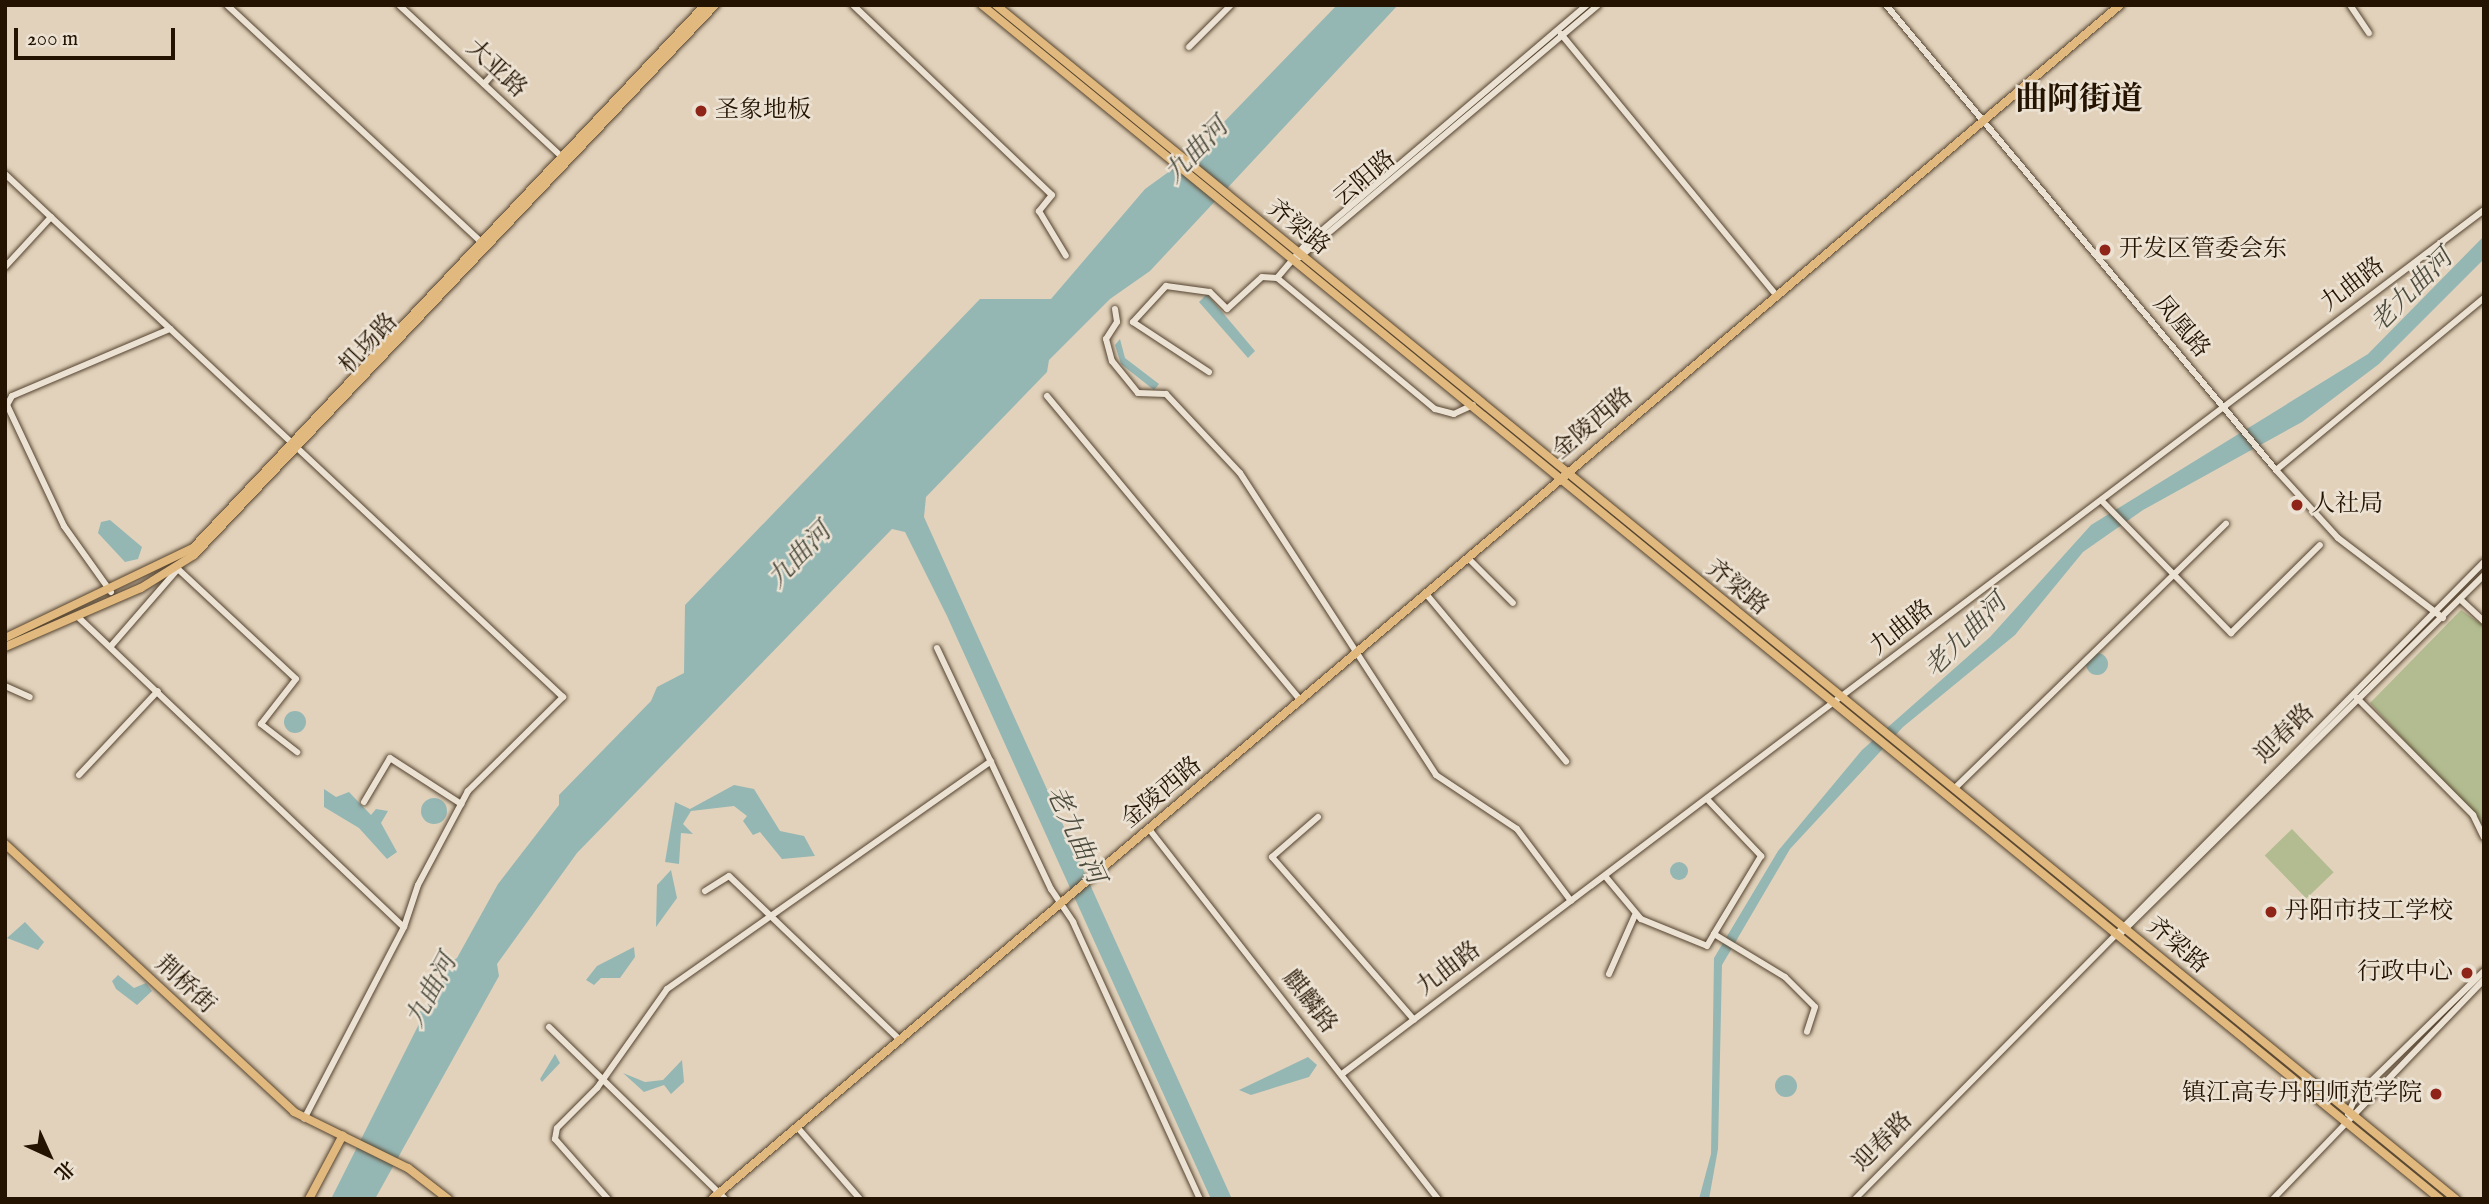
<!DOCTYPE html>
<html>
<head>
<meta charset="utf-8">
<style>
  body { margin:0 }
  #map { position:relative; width:2489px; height:1204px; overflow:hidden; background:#e2d2bb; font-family:"IM FELL English","Noto Serif SC",serif }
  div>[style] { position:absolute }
  .green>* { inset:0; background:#b3bc90; transform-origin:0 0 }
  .water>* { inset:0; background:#95b7b4 }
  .round { border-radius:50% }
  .roads { filter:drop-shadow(0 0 2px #54432f) drop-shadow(0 0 2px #54432f) }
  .minor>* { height:6px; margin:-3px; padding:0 3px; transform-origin:3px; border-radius:3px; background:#ece2d3 }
  .major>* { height:8px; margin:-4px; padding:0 4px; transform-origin:4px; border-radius:4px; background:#e1b97e }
  .dots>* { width:19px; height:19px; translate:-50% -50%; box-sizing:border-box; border:4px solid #ece2d3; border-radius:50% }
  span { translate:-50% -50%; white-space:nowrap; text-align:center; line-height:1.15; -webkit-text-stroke:5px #ece2d3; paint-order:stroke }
  .street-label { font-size:24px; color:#241300 }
  .poi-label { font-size:24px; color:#241300 }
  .left { translate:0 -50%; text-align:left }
  .right { translate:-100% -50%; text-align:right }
  .water-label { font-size:26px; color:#4c4c3f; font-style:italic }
  .district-label { font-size:32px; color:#241300; font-weight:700 }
  .frame { position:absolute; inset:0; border:7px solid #241300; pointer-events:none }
  .north { position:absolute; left:14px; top:1120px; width:70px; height:70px; -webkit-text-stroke:5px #ece2d3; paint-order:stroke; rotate:135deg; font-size:19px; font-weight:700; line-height:28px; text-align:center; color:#241300 }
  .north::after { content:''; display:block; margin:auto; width:24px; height:32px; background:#241300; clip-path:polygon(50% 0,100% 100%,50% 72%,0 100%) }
  .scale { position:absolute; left:14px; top:28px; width:161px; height:32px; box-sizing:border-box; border:4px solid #241300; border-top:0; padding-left:9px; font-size:21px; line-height:24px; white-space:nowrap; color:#241300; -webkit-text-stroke:5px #ece2d3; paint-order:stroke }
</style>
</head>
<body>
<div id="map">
  <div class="green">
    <i style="clip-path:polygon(2461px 610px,2484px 626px,2484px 827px,2370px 703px)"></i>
    <i style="left:2292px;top:829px;width:60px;height:38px;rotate:46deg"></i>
  </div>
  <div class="water">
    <i style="clip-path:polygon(1337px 5px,1398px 5px,1150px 271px,1110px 299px,1049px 360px,1047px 372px,926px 497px,924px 517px,1232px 1199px,1211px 1199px,947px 616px,905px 532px,892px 529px,577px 853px,497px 964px,499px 976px,375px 1199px,331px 1199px,422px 1018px,418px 1014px,440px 987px,442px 967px,457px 958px,498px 884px,559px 805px,559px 795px,651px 701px,657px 687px,684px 673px,685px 605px,980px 299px,1051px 299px,1145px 189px,1192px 155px)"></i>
    <i style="clip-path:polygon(2484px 236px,2484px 259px,2379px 364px,2302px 422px,2143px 510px,2083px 552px,2015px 635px,1903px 727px,1790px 849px,1722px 965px,1718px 1149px,1709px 1199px,1699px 1199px,1711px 1154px,1714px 958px,1778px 851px,1862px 750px,1990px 637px,2091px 525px,2368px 354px)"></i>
    <i style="clip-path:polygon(1207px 294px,1255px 351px,1248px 358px,1199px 302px)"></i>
    <i style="clip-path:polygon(1120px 339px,1125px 358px,1159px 384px,1154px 390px,1121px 364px,1115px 345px)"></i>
    <i style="clip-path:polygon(110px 520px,142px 547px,138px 559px,125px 562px,98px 533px,101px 522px)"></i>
    <i class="round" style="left:2086px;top:653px;width:22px;height:22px"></i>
    <i class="round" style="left:284px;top:711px;width:22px;height:22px"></i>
    <i style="clip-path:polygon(734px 785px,754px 789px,780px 831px,804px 836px,815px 856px,782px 859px,760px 832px,753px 835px,743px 821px,747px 816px,734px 806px,691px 811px,683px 824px,693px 834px,681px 833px,679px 864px,665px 862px,675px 802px,690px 809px)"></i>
    <i style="clip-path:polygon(324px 789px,336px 797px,349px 792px,371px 815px,376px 809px,388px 811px,381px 823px,397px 852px,387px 859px,359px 828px,324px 807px)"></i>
    <i class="round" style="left:421px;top:798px;width:26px;height:26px"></i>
    <i class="round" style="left:1670px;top:862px;width:18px;height:18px"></i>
    <i style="clip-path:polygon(671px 870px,677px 898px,656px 927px,657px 885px)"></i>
    <i style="clip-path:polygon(25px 922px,44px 942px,38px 950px,7px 938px)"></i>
    <i style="clip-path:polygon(634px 947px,635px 957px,620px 978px,601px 978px,594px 985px,586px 980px,597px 966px)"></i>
    <i style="clip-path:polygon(118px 975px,134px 988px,146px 983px,152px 991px,137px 1005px,116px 989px,112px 981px)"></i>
    <i style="clip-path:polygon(555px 1054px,560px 1063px,542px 1082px,540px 1079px)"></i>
    <i style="clip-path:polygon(1308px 1057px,1317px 1065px,1309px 1077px,1251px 1095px,1239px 1090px)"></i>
    <i style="clip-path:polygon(682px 1060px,684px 1082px,671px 1094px,664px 1085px,644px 1092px,623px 1073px,645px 1082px,663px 1080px)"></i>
    <i class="round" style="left:1775px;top:1075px;width:22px;height:22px"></i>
  </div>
  <div class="roads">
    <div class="minor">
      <i style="left:227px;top:5px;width:349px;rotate:43deg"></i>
      <i style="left:399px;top:5px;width:226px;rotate:43deg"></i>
      <i style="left:853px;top:5px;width:275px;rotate:43.7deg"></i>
      <i style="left:1052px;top:195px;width:21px;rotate:129deg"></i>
      <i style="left:1039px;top:211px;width:52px;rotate:59deg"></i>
      <i style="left:1886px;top:5px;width:607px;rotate:50.01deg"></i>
      <i style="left:2276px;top:470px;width:92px;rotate:47.6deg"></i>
      <i style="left:2338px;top:538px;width:132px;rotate:37.3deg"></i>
      <i style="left:2350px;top:5px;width:34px;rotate:56deg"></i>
      <i style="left:1561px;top:34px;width:338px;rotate:50.5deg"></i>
      <i style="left:1189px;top:47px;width:59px;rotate:-45deg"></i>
      <i style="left:484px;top:84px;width:15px;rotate:-48deg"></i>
      <i style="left:5px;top:174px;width:765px;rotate:43.15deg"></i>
      <i style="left:563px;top:697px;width:134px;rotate:135.3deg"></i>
      <i style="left:468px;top:791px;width:106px;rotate:118deg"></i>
      <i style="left:418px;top:885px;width:44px;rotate:108.4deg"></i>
      <i style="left:1300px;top:257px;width:390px;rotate:-40.2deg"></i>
      <i style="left:5px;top:267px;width:68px;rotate:-47.4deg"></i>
      <i style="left:1115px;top:309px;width:13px;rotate:81deg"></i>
      <i style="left:1117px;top:322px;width:20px;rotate:123deg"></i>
      <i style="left:1106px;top:339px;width:23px;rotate:75deg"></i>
      <i style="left:1112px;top:361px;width:41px;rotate:50.9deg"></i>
      <i style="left:1138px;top:393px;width:28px;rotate:2deg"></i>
      <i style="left:1166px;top:394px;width:108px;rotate:46.9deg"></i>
      <i style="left:1240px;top:473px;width:360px;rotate:57deg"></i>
      <i style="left:1436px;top:775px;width:97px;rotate:33.7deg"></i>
      <i style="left:1517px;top:829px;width:90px;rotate:53.1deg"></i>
      <i style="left:1209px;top:372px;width:91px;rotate:-146.7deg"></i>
      <i style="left:1133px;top:322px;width:49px;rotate:-47.5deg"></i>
      <i style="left:1166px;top:286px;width:44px;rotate:7.8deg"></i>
      <i style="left:1210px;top:292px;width:24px;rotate:45deg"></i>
      <i style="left:1227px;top:309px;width:47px;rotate:-42.4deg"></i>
      <i style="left:1262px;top:277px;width:15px;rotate:4deg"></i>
      <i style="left:1047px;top:396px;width:397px;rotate:50.2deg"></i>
      <i style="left:1473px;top:405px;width:21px;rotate:155deg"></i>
      <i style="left:1454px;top:414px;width:20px;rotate:-165deg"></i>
      <i style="left:1435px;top:409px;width:205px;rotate:-140.3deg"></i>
      <i style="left:1277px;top:278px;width:45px;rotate:-49.5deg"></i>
      <i style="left:1306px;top:244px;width:369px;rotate:-40.4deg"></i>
      <i style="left:2276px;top:470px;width:270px;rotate:-39.6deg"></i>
      <i style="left:2102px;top:501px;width:185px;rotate:45.7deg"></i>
      <i style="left:2231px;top:633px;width:125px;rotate:-44.7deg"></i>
      <i style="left:1469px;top:559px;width:62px;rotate:45deg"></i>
      <i style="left:111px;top:592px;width:81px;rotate:-125.5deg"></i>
      <i style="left:64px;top:526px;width:134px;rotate:-115.2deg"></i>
      <i style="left:7px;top:405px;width:10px;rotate:-61deg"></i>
      <i style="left:12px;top:396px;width:172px;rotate:-23deg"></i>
      <i style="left:1427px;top:595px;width:217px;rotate:50.1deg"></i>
      <i style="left:2460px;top:599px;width:33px;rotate:43deg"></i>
      <i style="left:77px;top:616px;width:451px;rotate:43.6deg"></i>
      <i style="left:404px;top:927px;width:216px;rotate:117.5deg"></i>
      <i style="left:111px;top:646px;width:102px;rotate:-49deg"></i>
      <i style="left:178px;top:569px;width:161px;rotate:43deg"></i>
      <i style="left:296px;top:679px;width:57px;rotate:127.9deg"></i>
      <i style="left:261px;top:724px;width:46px;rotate:37.9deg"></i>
      <i style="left:937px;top:648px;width:267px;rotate:64.7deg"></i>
      <i style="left:1051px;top:889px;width:40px;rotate:56deg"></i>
      <i style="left:1073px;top:922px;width:305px;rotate:65.4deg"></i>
      <i style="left:5px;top:686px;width:27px;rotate:24deg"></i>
      <i style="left:2357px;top:698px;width:165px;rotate:45.2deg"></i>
      <i style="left:2473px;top:815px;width:25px;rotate:64deg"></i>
      <i style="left:79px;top:775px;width:115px;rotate:-46.8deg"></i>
      <i style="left:1954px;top:789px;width:380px;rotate:-44.3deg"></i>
      <i style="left:1707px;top:799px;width:79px;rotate:46.5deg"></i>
      <i style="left:1761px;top:856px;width:91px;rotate:121.1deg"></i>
      <i style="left:364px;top:802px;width:51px;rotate:-59.4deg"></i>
      <i style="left:390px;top:758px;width:85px;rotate:32.9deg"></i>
      <i style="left:1318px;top:817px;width:61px;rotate:139deg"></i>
      <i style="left:1272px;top:857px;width:216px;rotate:48.9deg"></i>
      <i style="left:1149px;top:829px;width:469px;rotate:52deg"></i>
      <i style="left:1605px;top:876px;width:56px;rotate:50.1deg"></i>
      <i style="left:1641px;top:919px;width:71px;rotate:22.2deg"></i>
      <i style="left:1707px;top:946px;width:14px;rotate:-60deg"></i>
      <i style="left:1714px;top:934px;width:83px;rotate:31.2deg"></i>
      <i style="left:1785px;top:977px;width:42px;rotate:45deg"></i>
      <i style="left:1815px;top:1007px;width:26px;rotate:108deg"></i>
      <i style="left:705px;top:891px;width:28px;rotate:-32deg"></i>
      <i style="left:729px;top:876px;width:238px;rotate:43.8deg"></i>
      <i style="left:2118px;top:936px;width:514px;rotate:-44.61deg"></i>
      <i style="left:1609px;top:974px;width:64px;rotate:-66.2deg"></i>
      <i style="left:549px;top:1027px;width:246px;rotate:44.3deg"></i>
      <i style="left:1342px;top:1074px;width:1432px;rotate:-37.11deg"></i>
      <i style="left:2348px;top:1114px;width:20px;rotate:-66deg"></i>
      <i style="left:2356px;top:1096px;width:179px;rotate:-44.3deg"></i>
      <i style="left:798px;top:1128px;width:94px;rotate:48.9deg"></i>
      <i style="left:608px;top:1199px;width:80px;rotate:-131.5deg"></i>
      <i style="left:555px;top:1139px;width:11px;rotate:-80deg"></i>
      <i style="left:557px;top:1128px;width:57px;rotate:-45deg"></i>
      <i style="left:597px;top:1088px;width:121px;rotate:-54.7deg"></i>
      <i style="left:667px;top:989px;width:396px;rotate:-35.1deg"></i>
      <i style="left:1855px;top:1199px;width:895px;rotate:-45.36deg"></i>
      <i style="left:2273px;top:1199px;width:304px;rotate:-46.1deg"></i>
    </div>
    <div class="major">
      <i style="left:982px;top:5px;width:1885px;rotate:39.32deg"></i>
      <i style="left:996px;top:5px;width:1886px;rotate:39.28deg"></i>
      <i style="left:5px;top:638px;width:208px;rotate:-25.6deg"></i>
      <i style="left:193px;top:548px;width:746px;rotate:-46.68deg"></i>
      <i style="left:5px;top:647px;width:148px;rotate:-23.5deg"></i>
      <i style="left:141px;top:588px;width:62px;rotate:-31.9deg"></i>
      <i style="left:194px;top:555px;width:758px;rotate:-46.55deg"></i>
      <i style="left:5px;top:844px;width:394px;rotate:42.8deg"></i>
      <i style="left:294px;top:1112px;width:127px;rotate:26.2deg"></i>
      <i style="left:408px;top:1168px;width:51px;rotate:37.8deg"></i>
      <i style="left:309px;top:1199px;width:72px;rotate:-62deg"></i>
      <i style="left:712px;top:1199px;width:1846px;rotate:-40.3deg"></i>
    </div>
  </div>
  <div class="dots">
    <i style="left:701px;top:111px;background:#8f2418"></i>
    <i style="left:2105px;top:250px;background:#8f2418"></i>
    <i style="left:2297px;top:505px;background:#8f2418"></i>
    <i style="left:2271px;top:912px;background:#8f2418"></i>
    <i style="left:2467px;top:973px;background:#8f2418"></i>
    <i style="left:2436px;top:1094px;background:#8f2418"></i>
  </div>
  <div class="street-label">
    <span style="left:496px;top:69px;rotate:43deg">大亚路</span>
    <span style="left:1365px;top:179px;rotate:-40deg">云阳路</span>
    <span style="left:1298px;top:228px;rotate:39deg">齐梁路</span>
    <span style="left:2353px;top:285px;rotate:-37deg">九曲路</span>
    <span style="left:2181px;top:327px;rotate:50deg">凤凰路</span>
    <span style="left:369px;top:344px;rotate:-47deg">机场路</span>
    <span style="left:1593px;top:424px;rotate:-40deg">金陵西路</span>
    <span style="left:1737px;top:588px;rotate:39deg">齐梁路</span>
    <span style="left:1902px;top:628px;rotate:-38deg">九曲路</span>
    <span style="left:2285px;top:734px;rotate:-45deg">迎春路</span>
    <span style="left:1162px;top:793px;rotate:-40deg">金陵西路</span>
    <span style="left:2177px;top:946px;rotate:40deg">齐梁路</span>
    <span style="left:1449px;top:969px;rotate:-37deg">九曲路</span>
    <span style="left:185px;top:985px;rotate:43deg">荆桥街</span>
    <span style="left:1309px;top:1002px;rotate:52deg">麒麟路</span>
    <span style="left:1883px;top:1142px;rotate:-45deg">迎春路</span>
  </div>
  <div class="poi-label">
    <span class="left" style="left:715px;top:111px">圣象地板</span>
    <span class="left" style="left:2119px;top:250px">开发区管委会东</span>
    <span class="left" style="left:2311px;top:505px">人社局</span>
    <span class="left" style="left:2285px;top:912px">丹阳市技工学校</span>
    <span class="right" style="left:2453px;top:973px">行政中心</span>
    <span class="right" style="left:2422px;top:1094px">镇江高专丹阳师范学院</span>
  </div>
  <div class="water-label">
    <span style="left:1197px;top:151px;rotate:-46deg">九曲河</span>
    <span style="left:2412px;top:291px;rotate:-45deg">老九曲河</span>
    <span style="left:800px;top:556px;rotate:-46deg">九曲河</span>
    <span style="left:1966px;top:636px;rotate:-45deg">老九曲河</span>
    <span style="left:1075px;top:835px;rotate:65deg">老九曲河</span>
    <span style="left:432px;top:991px;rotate:-62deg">九曲河</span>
  </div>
  <div class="district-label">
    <span style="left:2079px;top:101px">曲阿街道</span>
  </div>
  <div class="frame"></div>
  <div class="north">北</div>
  <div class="scale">200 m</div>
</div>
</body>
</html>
